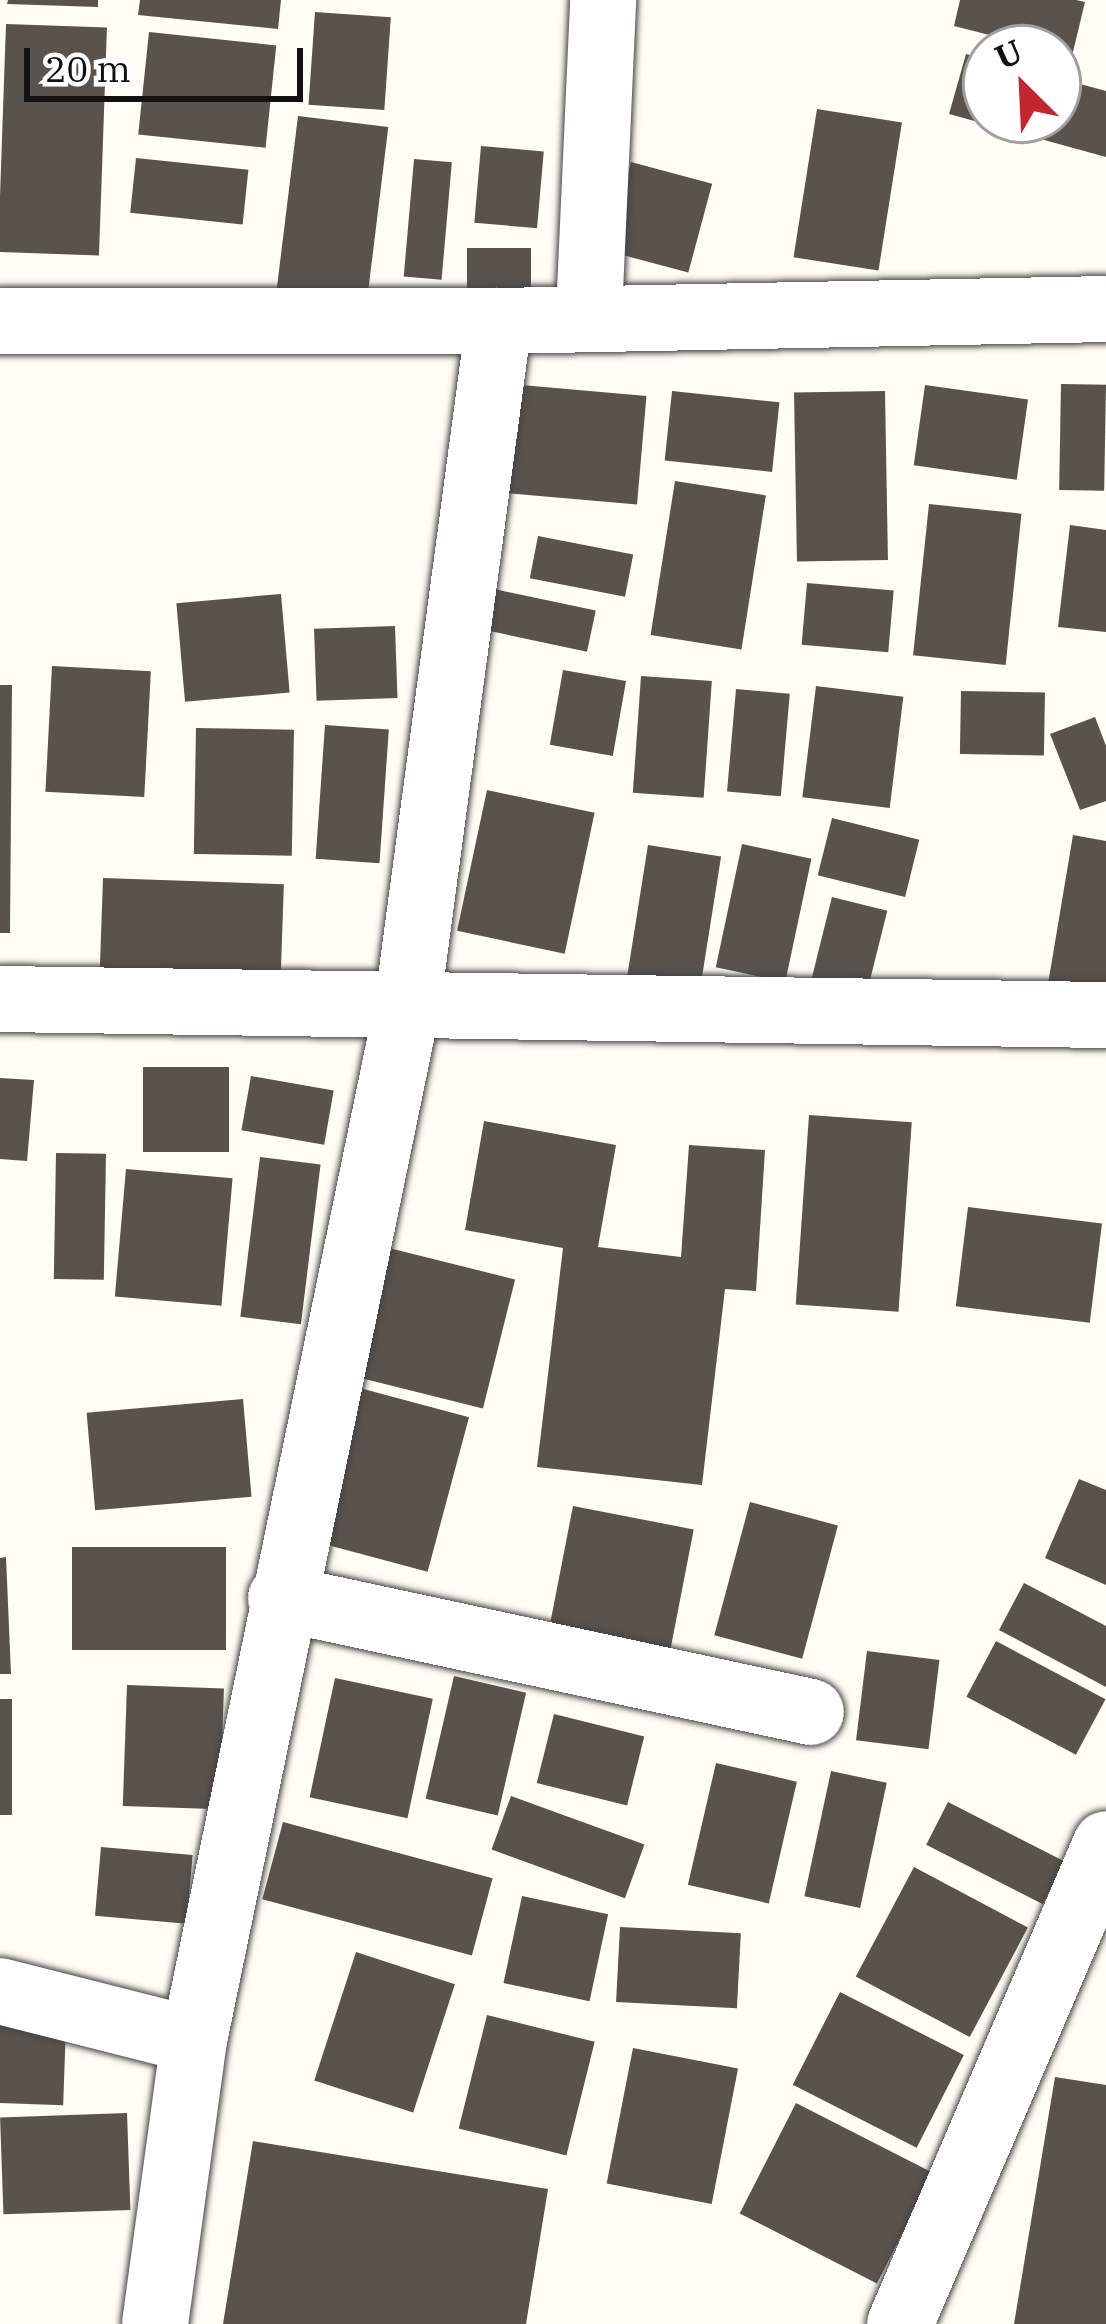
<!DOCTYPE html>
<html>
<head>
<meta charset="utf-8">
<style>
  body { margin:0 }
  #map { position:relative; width:1106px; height:2324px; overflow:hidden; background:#fffdf5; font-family:"IBM Plex Serif",serif }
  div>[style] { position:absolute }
  .building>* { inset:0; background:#5a524d; transform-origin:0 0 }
  .roads { filter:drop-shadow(0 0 3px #444) drop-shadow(0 0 3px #444) }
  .minor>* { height:66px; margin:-33px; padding:0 33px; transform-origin:33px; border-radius:33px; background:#fff }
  span { translate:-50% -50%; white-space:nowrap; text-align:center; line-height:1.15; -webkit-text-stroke:12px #fff; paint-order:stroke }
  .north { position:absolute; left:962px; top:24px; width:120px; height:120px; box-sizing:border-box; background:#fff; border:3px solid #a0a0a0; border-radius:50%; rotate:336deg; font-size:33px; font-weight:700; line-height:48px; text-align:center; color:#111 }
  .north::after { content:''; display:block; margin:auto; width:42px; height:54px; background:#c4262e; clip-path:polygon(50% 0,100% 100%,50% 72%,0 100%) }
  .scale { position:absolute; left:24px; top:48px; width:279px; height:54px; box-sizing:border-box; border:6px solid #111; border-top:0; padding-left:15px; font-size:36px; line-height:42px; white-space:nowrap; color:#111; -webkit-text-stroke:9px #fff; paint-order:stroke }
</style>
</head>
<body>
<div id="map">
  <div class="building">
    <i style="clip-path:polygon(8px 0,98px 0,98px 7px,7px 4px)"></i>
    <i style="clip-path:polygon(140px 0,281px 0,278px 29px,138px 15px)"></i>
    <i style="clip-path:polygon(960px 0,1076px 0,1085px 2px,1072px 56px,954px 26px)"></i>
    <i style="left:315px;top:12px;width:76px;height:93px;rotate:4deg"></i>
    <i style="left:6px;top:24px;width:101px;height:228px;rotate:2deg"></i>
    <i style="left:149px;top:32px;width:128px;height:103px;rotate:6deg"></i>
    <i style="clip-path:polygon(966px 54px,986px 59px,986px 120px,1058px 120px,1058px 78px,1106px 91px,1106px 157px,949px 114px)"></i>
    <i style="left:817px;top:109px;width:86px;height:150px;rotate:9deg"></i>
    <i style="left:298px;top:116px;width:91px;height:187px;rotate:7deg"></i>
    <i style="left:481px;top:146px;width:63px;height:77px;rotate:5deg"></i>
    <i style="left:136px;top:158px;width:113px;height:55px;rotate:6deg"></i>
    <i style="left:414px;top:159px;width:38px;height:118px;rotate:5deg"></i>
    <i style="left:631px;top:162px;width:84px;height:92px;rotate:15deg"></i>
    <i style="left:531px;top:248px;width:64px;height:64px;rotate:90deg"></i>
    <i style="left:510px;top:384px;width:137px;height:109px;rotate:5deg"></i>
    <i style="left:1061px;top:384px;width:45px;height:106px;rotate:1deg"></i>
    <i style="left:925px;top:385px;width:104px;height:81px;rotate:8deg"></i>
    <i style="left:672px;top:391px;width:108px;height:70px;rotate:6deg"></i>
    <i style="left:885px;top:391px;width:169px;height:91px;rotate:89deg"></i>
    <i style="left:675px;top:481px;width:92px;height:156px;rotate:9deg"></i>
    <i style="left:929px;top:504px;width:93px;height:152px;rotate:6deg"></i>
    <i style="clip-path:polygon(1070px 525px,1106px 530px,1106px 632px,1058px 627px)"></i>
    <i style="left:538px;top:536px;width:97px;height:43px;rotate:11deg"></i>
    <i style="left:807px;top:583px;width:87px;height:62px;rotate:5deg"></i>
    <i style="left:494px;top:589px;width:104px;height:42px;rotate:12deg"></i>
    <i style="left:281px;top:594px;width:99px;height:105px;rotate:85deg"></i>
    <i style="left:395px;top:626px;width:72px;height:81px;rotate:88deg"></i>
    <i style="left:52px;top:666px;width:99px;height:126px;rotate:3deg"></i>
    <i style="left:563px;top:670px;width:64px;height:76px;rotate:10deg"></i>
    <i style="left:641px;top:676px;width:71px;height:117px;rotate:4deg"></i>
    <i style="clip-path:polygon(0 685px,12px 685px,10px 933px,0 933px)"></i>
    <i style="left:816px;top:686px;width:88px;height:112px;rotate:7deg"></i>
    <i style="left:736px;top:689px;width:54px;height:103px;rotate:5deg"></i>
    <i style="left:961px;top:691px;width:84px;height:63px;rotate:1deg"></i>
    <i style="clip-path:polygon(1095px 717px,1106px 746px,1106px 801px,1080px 810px,1050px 734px)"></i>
    <i style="left:325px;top:725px;width:64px;height:134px;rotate:4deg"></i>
    <i style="left:196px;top:728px;width:98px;height:126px;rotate:1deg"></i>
    <i style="left:487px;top:790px;width:110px;height:144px;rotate:12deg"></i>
    <i style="left:832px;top:818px;width:90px;height:59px;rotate:14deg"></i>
    <i style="clip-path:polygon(1073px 835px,1106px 841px,1106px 998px,1046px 996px)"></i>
    <i style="left:742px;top:844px;width:71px;height:126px;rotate:12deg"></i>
    <i style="left:648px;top:845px;width:74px;height:134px;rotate:9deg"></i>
    <i style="left:103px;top:878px;width:181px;height:109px;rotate:2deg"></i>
    <i style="left:832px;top:897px;width:57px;height:100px;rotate:14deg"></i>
    <i style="left:143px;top:1067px;width:86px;height:85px"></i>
    <i style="left:251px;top:1076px;width:84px;height:55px;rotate:10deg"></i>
    <i style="clip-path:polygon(0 1078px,34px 1080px,27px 1161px,0 1159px)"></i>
    <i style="left:809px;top:1115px;width:103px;height:190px;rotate:4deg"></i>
    <i style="clip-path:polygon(484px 1121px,616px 1145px,598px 1247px,681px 1257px,689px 1145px,765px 1150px,756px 1291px,725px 1289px,702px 1485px,537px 1467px,563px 1248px,465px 1230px)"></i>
    <i style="left:56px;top:1153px;width:50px;height:126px;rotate:1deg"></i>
    <i style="left:260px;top:1157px;width:61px;height:161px;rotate:7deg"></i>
    <i style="left:126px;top:1169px;width:107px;height:128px;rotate:5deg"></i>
    <i style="left:968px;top:1207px;width:135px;height:100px;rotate:7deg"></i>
    <i style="left:389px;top:1248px;width:130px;height:133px;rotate:14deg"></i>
    <i style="left:356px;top:1387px;width:117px;height:160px;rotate:15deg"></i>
    <i style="left:243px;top:1399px;width:98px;height:157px;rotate:85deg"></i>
    <i style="clip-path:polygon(1079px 1479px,1106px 1490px,1106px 1585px,1045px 1558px)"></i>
    <i style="left:750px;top:1502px;width:91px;height:138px;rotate:15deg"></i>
    <i style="left:573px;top:1506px;width:123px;height:125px;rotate:11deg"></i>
    <i style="left:72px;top:1547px;width:154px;height:103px"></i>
    <i style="clip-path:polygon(6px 1557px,11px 1674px,0 1674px,0 1558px)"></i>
    <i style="clip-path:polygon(1024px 1583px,1106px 1626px,1106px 1687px,999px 1630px)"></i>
    <i style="left:996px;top:1641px;width:124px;height:63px;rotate:28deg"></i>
    <i style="left:867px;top:1651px;width:73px;height:90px;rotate:7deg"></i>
    <i style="left:454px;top:1676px;width:74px;height:126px;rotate:13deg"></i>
    <i style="left:335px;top:1678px;width:100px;height:122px;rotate:12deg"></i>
    <i style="left:127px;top:1685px;width:97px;height:121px;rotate:2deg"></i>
    <i style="left:0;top:1699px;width:12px;height:116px"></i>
    <i style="left:554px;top:1714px;width:93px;height:71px;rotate:14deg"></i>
    <i style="left:716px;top:1763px;width:83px;height:125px;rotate:13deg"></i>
    <i style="left:831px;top:1771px;width:57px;height:128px;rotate:12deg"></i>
    <i style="left:511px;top:1796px;width:142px;height:57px;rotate:20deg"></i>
    <i style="left:948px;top:1802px;width:131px;height:48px;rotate:27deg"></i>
    <i style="left:283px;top:1822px;width:217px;height:80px;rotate:15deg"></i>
    <i style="left:101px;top:1847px;width:92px;height:69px;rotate:5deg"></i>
    <i style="left:914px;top:1867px;width:129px;height:124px;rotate:28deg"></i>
    <i style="left:522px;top:1896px;width:88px;height:89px;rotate:12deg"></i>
    <i style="left:620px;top:1927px;width:121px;height:75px;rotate:3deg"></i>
    <i style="left:356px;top:1952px;width:104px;height:135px;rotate:18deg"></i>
    <i style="left:840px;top:1992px;width:139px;height:104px;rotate:27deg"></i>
    <i style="left:487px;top:2015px;width:111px;height:117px;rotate:14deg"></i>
    <i style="left:0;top:2023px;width:66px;height:80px;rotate:2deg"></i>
    <i style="left:633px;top:2048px;width:107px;height:138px;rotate:11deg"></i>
    <i style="clip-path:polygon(1055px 2077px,1106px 2085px,1106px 2324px,1014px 2324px)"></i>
    <i style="left:796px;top:2103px;width:154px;height:124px;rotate:27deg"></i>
    <i style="left:127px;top:2113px;width:97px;height:127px;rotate:88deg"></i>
    <i style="clip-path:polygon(253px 2141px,548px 2189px,526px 2324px,223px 2324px)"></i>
  </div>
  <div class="roads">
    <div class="minor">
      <i style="left:589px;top:313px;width:313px;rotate:-87.4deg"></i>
      <i style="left:0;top:321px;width:499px"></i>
      <i style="left:0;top:999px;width:1106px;rotate:0.83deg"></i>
      <i style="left:281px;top:1598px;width:542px;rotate:12.14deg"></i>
      <i style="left:0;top:1991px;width:200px;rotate:14.2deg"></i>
      <i style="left:155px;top:2324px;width:287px;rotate:-82.2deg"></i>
      <i style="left:194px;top:2040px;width:1054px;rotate:-78.34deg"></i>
      <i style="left:407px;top:1008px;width:693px;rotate:-82.37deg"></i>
      <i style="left:499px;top:321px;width:607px;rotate:-1.13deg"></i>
      <i style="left:900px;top:2324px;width:522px;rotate:-66.77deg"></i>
    </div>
  </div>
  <div class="north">U</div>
  <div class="scale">20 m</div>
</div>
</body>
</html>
